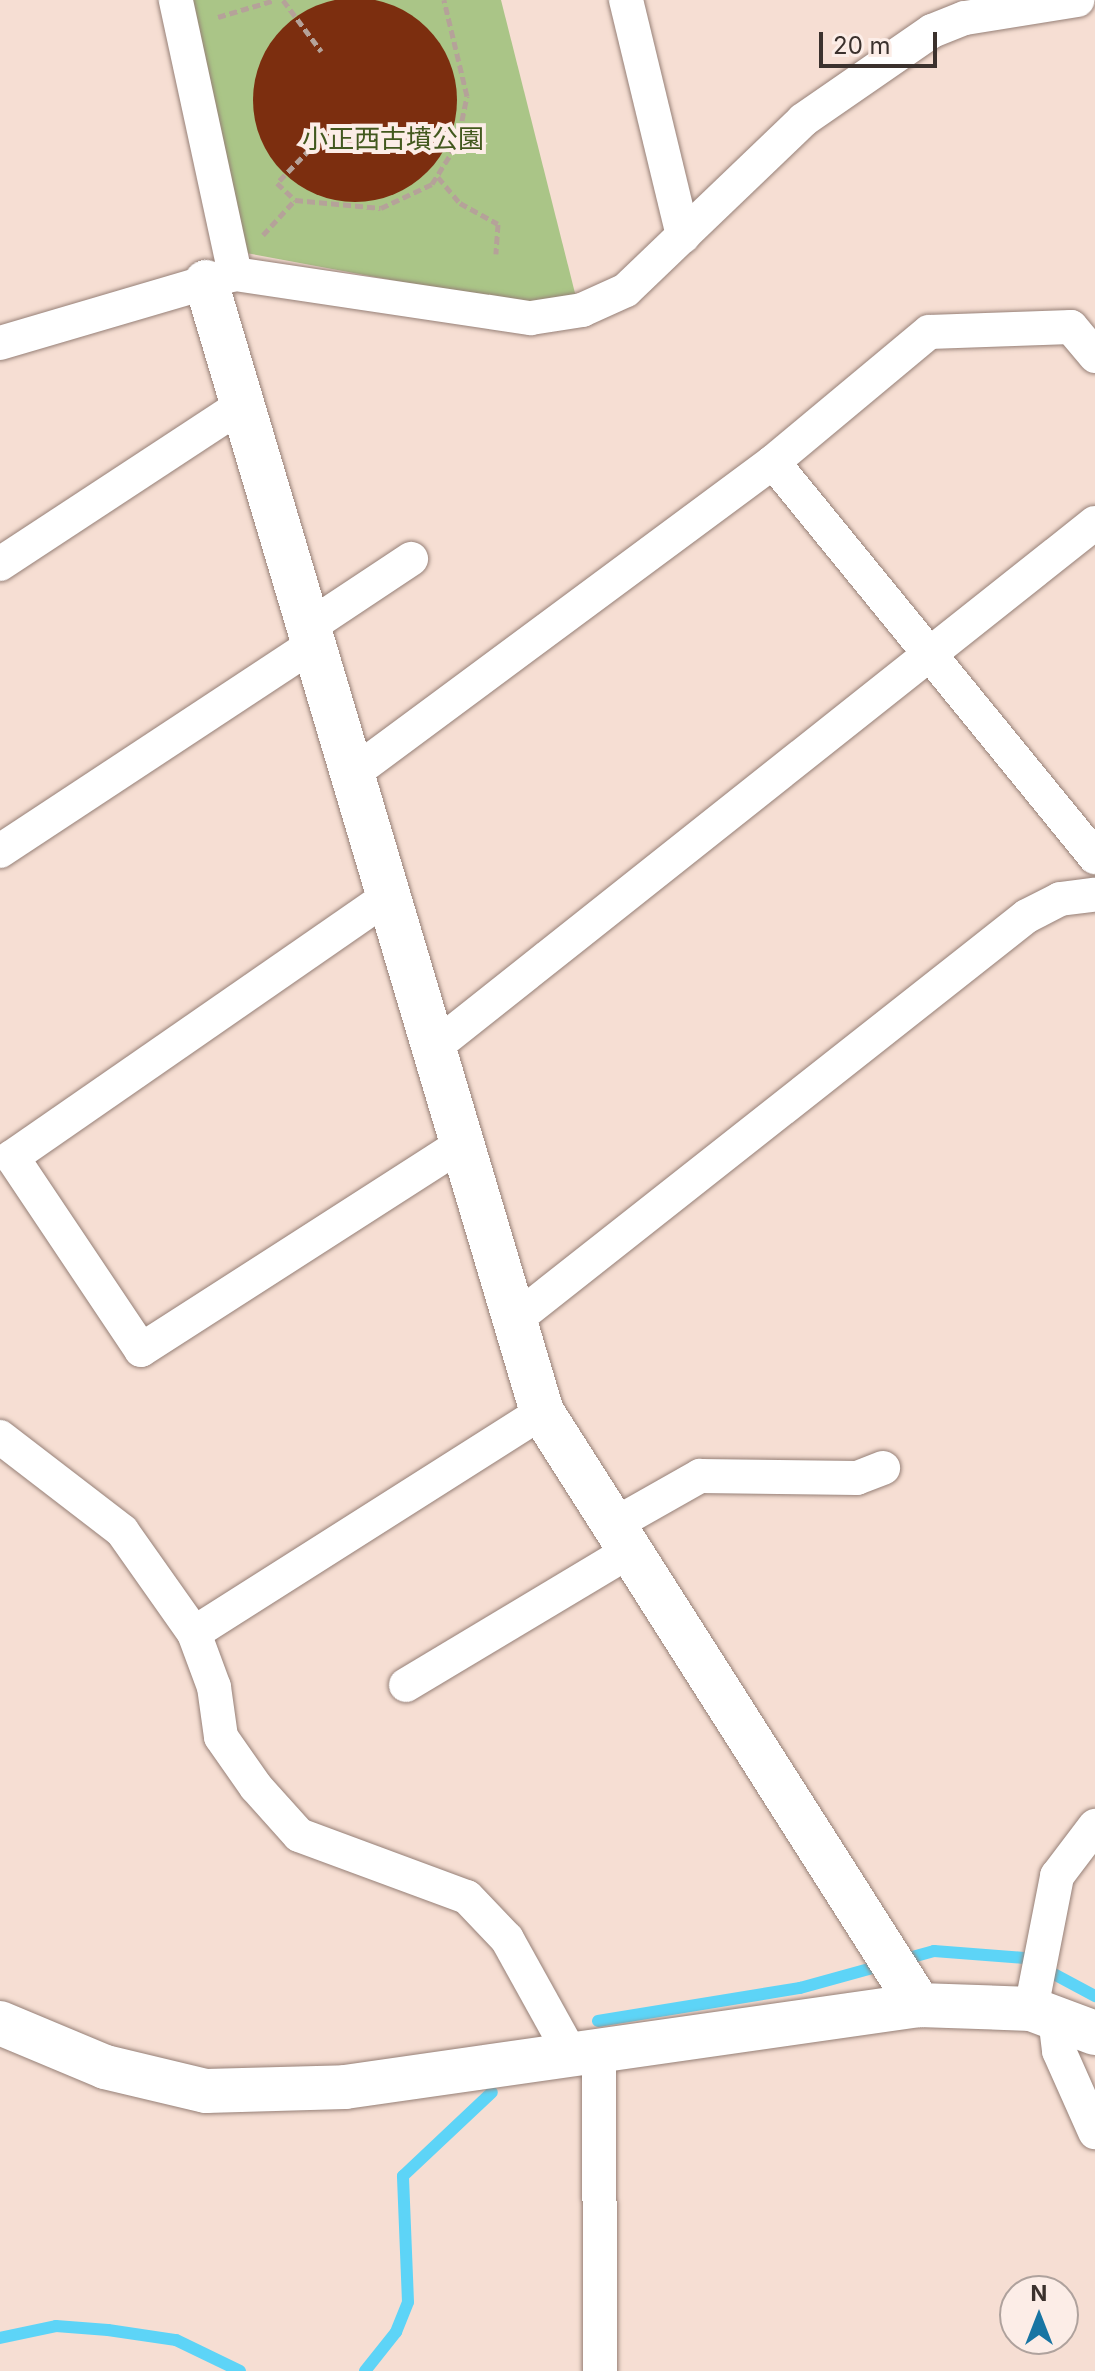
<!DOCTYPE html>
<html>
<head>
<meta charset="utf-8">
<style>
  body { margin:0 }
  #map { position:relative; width:1095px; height:2371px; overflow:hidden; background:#f6ded3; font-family:Inter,"Noto Sans JP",sans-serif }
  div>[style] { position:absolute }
  .green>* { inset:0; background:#aac587 }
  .stream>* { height:12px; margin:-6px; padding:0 6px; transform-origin:6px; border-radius:6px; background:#5dd4f7 }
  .building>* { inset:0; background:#7c2e0f }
  .round { border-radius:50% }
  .path>* { height:5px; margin-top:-2.5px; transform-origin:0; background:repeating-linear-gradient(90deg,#b5a299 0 8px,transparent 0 12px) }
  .roads { filter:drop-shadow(0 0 2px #968077) drop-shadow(0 0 2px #968077) }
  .minor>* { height:34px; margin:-17px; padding:0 17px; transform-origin:17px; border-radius:17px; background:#fff }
  .tertiary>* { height:44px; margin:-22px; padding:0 22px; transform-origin:22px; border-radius:22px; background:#fff }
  span { translate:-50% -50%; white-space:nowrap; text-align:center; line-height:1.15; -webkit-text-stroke:8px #fcede7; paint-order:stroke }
  .park-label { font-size:26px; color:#42581e }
  .north { position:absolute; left:999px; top:2275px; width:80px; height:80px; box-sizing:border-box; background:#fcede7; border:2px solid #afa29d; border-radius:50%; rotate:0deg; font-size:22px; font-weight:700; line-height:32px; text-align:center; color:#3b312d }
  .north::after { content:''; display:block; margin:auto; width:28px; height:36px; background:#1875a3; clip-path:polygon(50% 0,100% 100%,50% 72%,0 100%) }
  .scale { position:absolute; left:819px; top:32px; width:118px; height:36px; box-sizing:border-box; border:4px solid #3b312d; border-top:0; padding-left:10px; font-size:24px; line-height:28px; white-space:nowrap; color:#3b312d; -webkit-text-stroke:6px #fcede7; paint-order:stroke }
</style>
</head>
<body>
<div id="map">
  <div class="green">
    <i style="clip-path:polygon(188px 0,501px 0,577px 301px,531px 306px,246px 253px)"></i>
  </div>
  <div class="stream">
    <i style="left:598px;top:2021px;width:205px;rotate:-9.3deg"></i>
    <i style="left:800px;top:1988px;width:139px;rotate:-15.4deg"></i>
    <i style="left:934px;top:1951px;width:90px;rotate:4.4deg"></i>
    <i style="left:1024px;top:1958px;width:81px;rotate:28.2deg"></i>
    <i style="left:0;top:2338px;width:57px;rotate:-12.1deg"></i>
    <i style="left:56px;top:2326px;width:52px;rotate:4.4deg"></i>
    <i style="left:108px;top:2330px;width:69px;rotate:8.4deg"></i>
    <i style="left:176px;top:2340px;width:71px;rotate:25.8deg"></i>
    <i style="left:365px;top:2371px;width:50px;rotate:-51.5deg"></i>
    <i style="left:396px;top:2332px;width:32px;rotate:-68deg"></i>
    <i style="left:408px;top:2302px;width:126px;rotate:-92.3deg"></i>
    <i style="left:403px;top:2176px;width:122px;rotate:-43.3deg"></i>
  </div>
  <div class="building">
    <i class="round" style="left:253px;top:-2px;width:204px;height:204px"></i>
  </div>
  <div class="path">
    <i style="left:283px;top:0;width:64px;rotate:53.3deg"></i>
    <i style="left:218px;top:17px;width:59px;rotate:-16.6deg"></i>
    <i style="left:310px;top:149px;width:47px;rotate:134.1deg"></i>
    <i style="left:277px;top:183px;width:25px;rotate:43deg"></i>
    <i style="left:295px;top:200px;width:86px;rotate:5.3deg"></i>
    <i style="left:381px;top:208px;width:56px;rotate:-25.2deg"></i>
    <i style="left:432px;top:184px;width:47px;rotate:-58deg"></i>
    <i style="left:457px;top:144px;width:49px;rotate:-78.2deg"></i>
    <i style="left:467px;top:96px;width:99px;rotate:-103.5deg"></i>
    <i style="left:438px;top:177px;width:34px;rotate:50deg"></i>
    <i style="left:460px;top:203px;width:43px;rotate:28.9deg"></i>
    <i style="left:498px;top:224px;width:30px;rotate:94deg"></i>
    <i style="left:263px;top:235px;width:47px;rotate:-47.6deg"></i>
  </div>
  <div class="roads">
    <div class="minor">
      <i style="left:626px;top:0;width:243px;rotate:76.4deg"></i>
      <i style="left:235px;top:274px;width:299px;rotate:8.5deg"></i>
      <i style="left:531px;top:318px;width:52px;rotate:-8.9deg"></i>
      <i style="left:582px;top:310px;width:48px;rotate:-24.4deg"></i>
      <i style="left:626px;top:290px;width:245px;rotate:-43.8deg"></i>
      <i style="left:803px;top:120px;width:157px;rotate:-34.6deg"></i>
      <i style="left:932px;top:31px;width:35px;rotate:-22deg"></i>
      <i style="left:965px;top:18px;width:114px;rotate:-9.1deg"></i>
      <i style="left:0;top:343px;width:245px;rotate:-16.4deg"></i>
      <i style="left:235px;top:274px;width:280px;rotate:-102.2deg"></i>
      <i style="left:773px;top:462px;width:510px;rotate:50.81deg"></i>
      <i style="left:0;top:564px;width:286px;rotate:-33.3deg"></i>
      <i style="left:307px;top:628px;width:125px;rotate:-33.6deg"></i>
      <i style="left:352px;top:774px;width:524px;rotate:-36.54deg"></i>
      <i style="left:773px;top:462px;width:203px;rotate:-39.8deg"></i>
      <i style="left:929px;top:332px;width:142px;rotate:-2deg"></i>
      <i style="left:1071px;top:327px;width:38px;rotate:50deg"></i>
      <i style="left:0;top:851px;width:375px;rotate:-33.4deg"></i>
      <i style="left:389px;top:896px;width:459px;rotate:145.3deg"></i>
      <i style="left:12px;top:1157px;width:232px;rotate:56.2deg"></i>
      <i style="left:141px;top:1350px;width:384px;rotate:-32.7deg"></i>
      <i style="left:437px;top:1045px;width:840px;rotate:-38.43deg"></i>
      <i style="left:517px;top:1318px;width:649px;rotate:-38.25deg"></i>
      <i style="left:1027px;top:916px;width:37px;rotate:-27deg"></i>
      <i style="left:1060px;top:899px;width:35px;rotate:-7deg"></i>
      <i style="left:0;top:1437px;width:154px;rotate:37.6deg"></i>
      <i style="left:122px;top:1531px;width:125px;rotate:54.8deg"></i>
      <i style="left:194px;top:1633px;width:412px;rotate:-32.4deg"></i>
      <i style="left:615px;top:1524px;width:98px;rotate:-29.5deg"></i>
      <i style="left:700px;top:1476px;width:157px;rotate:0.7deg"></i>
      <i style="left:857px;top:1478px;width:28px;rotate:-21deg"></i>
      <i style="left:194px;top:1633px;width:58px;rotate:69.7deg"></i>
      <i style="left:214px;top:1687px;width:50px;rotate:82deg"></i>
      <i style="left:221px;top:1737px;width:61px;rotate:55deg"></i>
      <i style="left:256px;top:1787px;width:64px;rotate:48.1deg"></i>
      <i style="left:299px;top:1835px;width:179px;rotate:20.3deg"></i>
      <i style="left:467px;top:1897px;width:58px;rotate:46.4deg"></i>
      <i style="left:507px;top:1939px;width:136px;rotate:61deg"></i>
      <i style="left:406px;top:1685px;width:263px;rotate:-30.9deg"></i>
      <i style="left:1031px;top:2009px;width:136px;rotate:-78.9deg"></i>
      <i style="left:1057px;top:1876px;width:63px;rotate:-52.8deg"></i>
      <i style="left:1055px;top:2018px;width:33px;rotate:83deg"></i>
      <i style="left:1059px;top:2051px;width:89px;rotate:66deg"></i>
      <i style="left:599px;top:2055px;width:316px;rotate:89.8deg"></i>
    </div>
    <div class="tertiary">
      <i style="left:206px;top:282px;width:1179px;rotate:73.44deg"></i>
      <i style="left:542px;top:1412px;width:703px;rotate:57.55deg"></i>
      <i style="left:0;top:2023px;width:114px;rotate:22.7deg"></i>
      <i style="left:105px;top:2067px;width:104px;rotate:13.4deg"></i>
      <i style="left:206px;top:2091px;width:139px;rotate:-1.6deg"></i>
      <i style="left:345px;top:2087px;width:580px;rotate:-8.13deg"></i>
      <i style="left:919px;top:2005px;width:112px;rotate:2deg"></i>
      <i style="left:1031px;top:2009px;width:68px;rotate:20.6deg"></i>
    </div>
  </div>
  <div class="park-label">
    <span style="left:393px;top:139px">小正西古墳公園</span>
  </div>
  <div class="north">N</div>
  <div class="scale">20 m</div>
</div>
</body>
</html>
